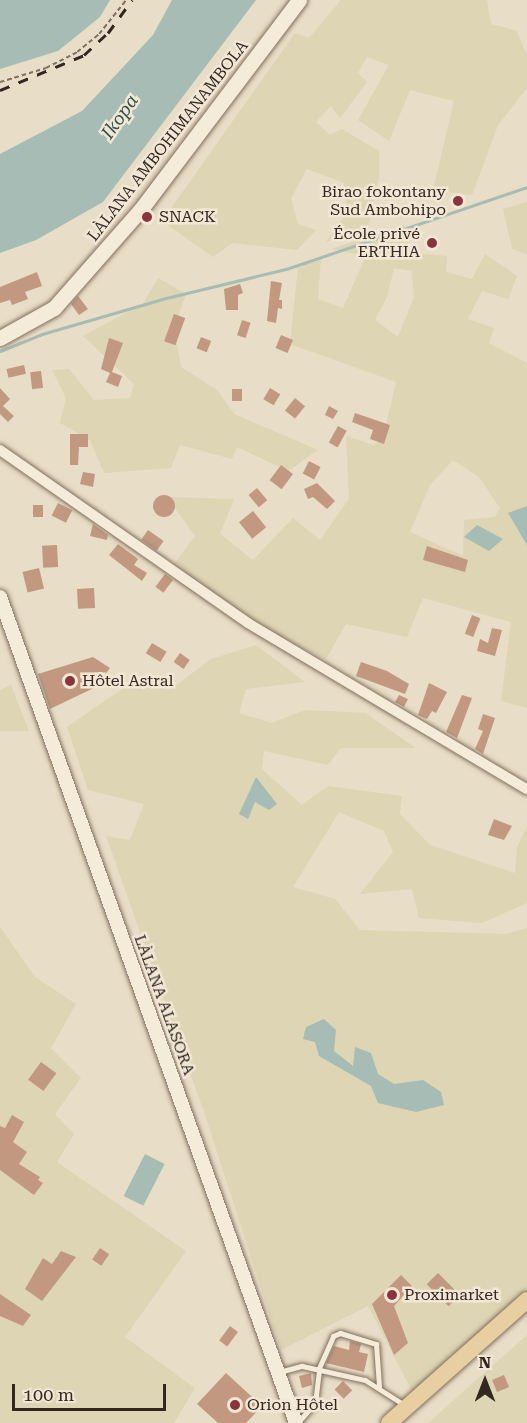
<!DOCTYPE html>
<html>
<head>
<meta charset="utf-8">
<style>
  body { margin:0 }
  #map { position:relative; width:527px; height:1423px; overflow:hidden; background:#e8ddc6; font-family:"Roboto Serif",serif }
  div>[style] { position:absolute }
  .farmland>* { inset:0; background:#ddd5b4 }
  .water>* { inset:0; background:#a7bcb5; transform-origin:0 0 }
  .stream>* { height:3px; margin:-1.5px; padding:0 1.5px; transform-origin:1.5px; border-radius:1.5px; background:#a7bcb5 }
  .building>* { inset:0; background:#c29980; transform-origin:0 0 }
  .round { border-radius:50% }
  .path>* { height:1.5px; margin-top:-0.75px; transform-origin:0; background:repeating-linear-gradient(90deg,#816f5e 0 4.5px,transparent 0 7.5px) }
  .roads { filter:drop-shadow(0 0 2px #816f5e) drop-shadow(0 0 2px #816f5e) }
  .service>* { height:5px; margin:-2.5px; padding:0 2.5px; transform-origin:2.5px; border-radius:2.5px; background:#f4ebd8 }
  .minor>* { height:10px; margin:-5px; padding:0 5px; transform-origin:5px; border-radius:5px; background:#f4ebd8 }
  .tertiary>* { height:14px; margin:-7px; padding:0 7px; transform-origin:7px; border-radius:7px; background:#f4ebd8 }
  .secondary>* { height:15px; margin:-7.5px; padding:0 7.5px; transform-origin:7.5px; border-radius:7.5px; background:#f4ebd8 }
  .primary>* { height:16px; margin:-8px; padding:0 8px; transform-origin:8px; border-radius:8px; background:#e7cfa2 }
  .rail>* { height:3px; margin-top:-1.5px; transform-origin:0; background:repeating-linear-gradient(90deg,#332820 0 10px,transparent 0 20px) }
  .dots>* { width:16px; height:16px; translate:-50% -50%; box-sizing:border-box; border:3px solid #f1e7d4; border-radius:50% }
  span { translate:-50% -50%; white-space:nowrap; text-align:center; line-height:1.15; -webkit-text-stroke:5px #f1e7d4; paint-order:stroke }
  .street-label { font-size:16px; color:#332820 }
  .poi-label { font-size:16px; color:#332820 }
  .right { translate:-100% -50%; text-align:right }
  .left { translate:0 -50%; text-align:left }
  .water-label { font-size:18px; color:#31514e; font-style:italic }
  .north { position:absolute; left:455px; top:1351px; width:60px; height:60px; -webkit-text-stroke:4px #f1e7d4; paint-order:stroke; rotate:0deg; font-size:16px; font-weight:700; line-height:24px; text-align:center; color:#332820 }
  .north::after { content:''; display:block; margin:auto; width:21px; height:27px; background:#332820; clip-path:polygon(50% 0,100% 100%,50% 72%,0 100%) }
  .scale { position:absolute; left:12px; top:1384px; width:154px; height:27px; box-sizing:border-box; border:3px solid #332820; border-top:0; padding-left:8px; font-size:18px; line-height:21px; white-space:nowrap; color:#332820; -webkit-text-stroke:4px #f1e7d4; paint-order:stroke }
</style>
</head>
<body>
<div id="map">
  <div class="farmland">
    <i style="clip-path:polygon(341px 0,487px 0,491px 24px,517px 31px,527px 56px,527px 88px,498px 125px,472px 195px,433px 190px,454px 101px,410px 90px,389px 141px,358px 120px,389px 65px,367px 57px,358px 73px,367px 82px,340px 118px,331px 106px,316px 122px,330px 135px,342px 129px,379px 151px,379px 177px,367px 230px,326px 242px,347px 212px,344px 183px,307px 169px,291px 198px,298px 224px,316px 230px,297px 250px,232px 243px,213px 257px,162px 221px,295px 33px,309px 38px)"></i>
    <i style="clip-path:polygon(527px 202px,527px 254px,512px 249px,503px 209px)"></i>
    <i style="clip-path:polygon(evenodd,404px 225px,413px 253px,447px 256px,446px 272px,472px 279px,485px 254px,517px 276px,508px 299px,482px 291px,468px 319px,494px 328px,489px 343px,527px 363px,527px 708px,501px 701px,511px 622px,423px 598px,407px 637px,346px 624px,326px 659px,248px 623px,172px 567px,195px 536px,167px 497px,234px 499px,220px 534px,253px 560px,293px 518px,320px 540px,349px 499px,346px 436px,374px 445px,383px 438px,396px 382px,290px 344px,298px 268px,321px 256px,318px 299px,343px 308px,366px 256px,331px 249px,404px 225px,394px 268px,412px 271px,414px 297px,398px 337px,375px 320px,387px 297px,394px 268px,404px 225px,453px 460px,479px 477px,500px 508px,495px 517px,464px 520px,463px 556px,410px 532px,430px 485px,453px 460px)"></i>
    <i style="clip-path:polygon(158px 278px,186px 294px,174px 329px,181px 367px,218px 391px,234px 414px,318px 450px,288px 471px,237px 447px,232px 459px,180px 445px,171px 468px,104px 473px,90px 440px,60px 423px,66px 398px,52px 370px,69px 369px,94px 400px,130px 398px,134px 384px,83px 336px,143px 304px)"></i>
    <i style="clip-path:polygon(256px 645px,305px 682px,246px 689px,239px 713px,272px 723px,305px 710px,365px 713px,416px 748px,341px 748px,328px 765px,264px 751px,262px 769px,302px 805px,328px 786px,402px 796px,400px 814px,430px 845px,515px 873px,517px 847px,527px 826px,527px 903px,482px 923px,419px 918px,412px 889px,360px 894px,393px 852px,384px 831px,339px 812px,293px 887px,335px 899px,360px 930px,506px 934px,527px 928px,527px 1289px,412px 1391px,368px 1306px,281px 1350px,205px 1115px,106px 836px,130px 840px,144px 804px,88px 790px,67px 727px,125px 687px,174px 687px,211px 659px)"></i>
    <i style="clip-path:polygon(11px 685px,29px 731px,0 731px,0 690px)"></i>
    <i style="clip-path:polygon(0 927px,35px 977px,76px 1004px,51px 1048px,81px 1078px,55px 1114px,74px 1134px,57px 1162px,186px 1251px,125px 1337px,195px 1388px,174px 1423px,0 1423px)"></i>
    <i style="clip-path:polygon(527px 1335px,527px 1423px,428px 1423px)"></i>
  </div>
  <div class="water">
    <i style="clip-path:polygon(0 0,110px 0,100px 17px,58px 51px,0 69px)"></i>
    <i style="clip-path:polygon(172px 0,256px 0,103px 202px,36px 240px,0 253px,0 154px,82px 111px,153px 35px)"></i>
    <i style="clip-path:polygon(527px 506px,527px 545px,508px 513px)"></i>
    <i style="clip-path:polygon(477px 525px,503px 539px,489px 551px,464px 537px)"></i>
    <i style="clip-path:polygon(256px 777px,277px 804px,269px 810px,255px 802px,248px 819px,239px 814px)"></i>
    <i style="clip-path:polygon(324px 1019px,336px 1030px,334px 1051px,353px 1066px,355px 1047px,371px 1053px,378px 1074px,394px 1084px,423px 1080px,441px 1092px,444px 1105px,416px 1112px,378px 1103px,371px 1086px,319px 1056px,315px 1042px,303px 1039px,306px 1027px)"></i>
    <i style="left:145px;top:1154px;width:22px;height:47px;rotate:27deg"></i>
  </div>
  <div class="stream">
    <i style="left:0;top:351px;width:45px;rotate:-22deg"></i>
    <i style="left:42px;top:334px;width:129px;rotate:-16.2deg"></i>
    <i style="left:166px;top:298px;width:123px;rotate:-13.6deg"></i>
    <i style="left:286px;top:269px;width:255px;rotate:-18.8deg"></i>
  </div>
  <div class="building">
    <i style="clip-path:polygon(37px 272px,42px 286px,25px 292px,28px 299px,12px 305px,10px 300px,0 303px,0 287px)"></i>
    <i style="clip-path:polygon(271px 281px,282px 283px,279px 300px,282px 300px,282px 309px,278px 308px,276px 323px,267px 321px)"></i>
    <i style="clip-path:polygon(240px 284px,243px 293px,238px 295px,238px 310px,226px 310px,224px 289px)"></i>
    <i style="clip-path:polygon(78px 296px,88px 309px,79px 315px,71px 304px)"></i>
    <i style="left:174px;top:314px;width:12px;height:29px;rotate:20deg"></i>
    <i style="left:242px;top:320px;width:9px;height:16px;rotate:18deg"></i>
    <i style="left:281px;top:335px;width:13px;height:14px;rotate:23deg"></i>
    <i style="left:201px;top:337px;width:11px;height:12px;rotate:22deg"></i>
    <i style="clip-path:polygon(109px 338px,123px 343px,112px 372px,122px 376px,118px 387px,106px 382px,110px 373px,101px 369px)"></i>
    <i style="left:24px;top:365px;width:9px;height:18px;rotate:77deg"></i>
    <i style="left:41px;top:371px;width:17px;height:11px;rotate:83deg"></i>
    <i style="clip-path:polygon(0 388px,10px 399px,3px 406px,14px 416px,8px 422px,0 414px)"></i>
    <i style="left:270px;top:388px;width:12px;height:13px;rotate:31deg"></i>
    <i style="left:232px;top:389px;width:10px;height:12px"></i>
    <i style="left:295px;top:398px;width:13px;height:16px;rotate:39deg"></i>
    <i style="clip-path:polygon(329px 406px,338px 411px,333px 419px,325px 415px)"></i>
    <i style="clip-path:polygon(355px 413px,390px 425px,384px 444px,370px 439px,373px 430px,352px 422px)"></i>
    <i style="left:338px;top:426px;width:10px;height:19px;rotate:29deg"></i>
    <i style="clip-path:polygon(70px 434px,88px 434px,88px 447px,79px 447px,78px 465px,70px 465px)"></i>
    <i style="left:309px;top:461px;width:13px;height:14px;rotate:27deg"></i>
    <i style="left:281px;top:465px;width:15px;height:19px;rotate:37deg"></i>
    <i style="clip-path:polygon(83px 472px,95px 474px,93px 487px,80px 484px)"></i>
    <i style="clip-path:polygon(317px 483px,335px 501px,327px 509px,313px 497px,308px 499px,304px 489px)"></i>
    <i style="left:257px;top:488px;width:16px;height:11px;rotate:50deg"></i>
    <i class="round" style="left:153px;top:495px;width:22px;height:22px"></i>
    <i style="left:58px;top:503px;width:16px;height:14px;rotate:27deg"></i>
    <i style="left:33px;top:505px;width:10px;height:12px"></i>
    <i style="left:253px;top:511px;width:21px;height:18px;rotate:51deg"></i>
    <i style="clip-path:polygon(93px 524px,108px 535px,107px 540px,90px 536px)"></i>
    <i style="left:148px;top:530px;width:19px;height:12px;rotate:35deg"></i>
    <i style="clip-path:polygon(118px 544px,138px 559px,134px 565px,147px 573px,142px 581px,109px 555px)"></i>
    <i style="left:57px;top:545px;width:22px;height:15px;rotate:87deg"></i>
    <i style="clip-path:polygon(427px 546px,468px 560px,465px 572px,423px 560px)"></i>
    <i style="left:39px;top:568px;width:21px;height:17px;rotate:76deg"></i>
    <i style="left:165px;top:574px;width:10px;height:16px;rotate:37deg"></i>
    <i style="left:94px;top:588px;width:20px;height:17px;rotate:87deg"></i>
    <i style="left:472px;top:615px;width:9px;height:20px;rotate:21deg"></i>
    <i style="clip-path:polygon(492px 628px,502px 630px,495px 656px,477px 651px,480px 639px,488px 643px)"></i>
    <i style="left:152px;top:643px;width:17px;height:12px;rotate:31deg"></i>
    <i style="left:180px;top:653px;width:12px;height:11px;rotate:35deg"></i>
    <i style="clip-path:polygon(93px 657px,110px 668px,96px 687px,50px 709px,38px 674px)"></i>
    <i style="clip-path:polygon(361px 662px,387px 671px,409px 684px,405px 694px,356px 676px)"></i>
    <i style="clip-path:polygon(429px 683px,447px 692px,436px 713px,432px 711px,427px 719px,418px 715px)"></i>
    <i style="clip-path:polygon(399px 695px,408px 699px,404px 707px,395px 702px)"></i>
    <i style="clip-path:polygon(462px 695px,472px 698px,457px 738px,446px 732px)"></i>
    <i style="clip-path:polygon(483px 714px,495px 718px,483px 754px,475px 749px,483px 731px,478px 729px)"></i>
    <i style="clip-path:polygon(494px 819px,512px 826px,504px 840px,488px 835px)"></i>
    <i style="left:41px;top:1062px;width:19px;height:22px;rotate:36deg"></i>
    <i style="clip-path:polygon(12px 1115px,24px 1122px,13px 1142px,27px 1152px,19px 1164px,40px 1177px,38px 1180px,43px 1183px,34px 1195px,0 1170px,0 1126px,5px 1128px)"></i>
    <i style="left:100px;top:1248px;width:11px;height:14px;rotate:34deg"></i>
    <i style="clip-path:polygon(61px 1251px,76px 1257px,42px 1301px,25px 1289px,43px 1258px,52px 1264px)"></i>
    <i style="left:438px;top:1273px;width:31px;height:16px;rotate:45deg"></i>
    <i style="clip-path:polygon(401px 1275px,412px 1286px,394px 1306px,408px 1343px,394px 1355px,372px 1304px)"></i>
    <i style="clip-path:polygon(0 1294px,31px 1315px,23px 1326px,0 1316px)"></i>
    <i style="left:230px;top:1326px;width:10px;height:18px;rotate:37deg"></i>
    <i style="clip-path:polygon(350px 1341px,361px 1344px,359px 1352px,368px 1354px,364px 1372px,326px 1363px,334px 1346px,349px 1350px)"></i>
    <i style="clip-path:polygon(226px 1373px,262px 1406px,246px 1423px,218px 1423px,197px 1404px)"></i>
    <i style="clip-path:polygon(311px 1373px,312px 1385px,302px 1388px,299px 1376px)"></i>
    <i style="left:504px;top:1375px;width:13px;height:13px;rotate:67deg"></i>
    <i style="left:343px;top:1381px;width:13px;height:12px;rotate:45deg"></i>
  </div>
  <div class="path">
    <i style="left:0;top:82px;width:48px;rotate:-16.9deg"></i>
    <i style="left:46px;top:68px;width:35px;rotate:-27deg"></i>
    <i style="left:77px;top:52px;width:28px;rotate:-39deg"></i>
    <i style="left:99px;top:34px;width:43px;rotate:-51.5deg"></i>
  </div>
  <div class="roads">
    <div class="service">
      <i style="left:279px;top:1372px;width:24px;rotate:-15deg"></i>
      <i style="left:302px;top:1366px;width:65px;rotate:12.5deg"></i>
      <i style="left:365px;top:1380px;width:49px;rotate:32.4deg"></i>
      <i style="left:298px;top:1422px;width:25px;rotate:-48deg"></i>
      <i style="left:315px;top:1403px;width:35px;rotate:-83deg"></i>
      <i style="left:319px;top:1368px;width:35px;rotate:-66deg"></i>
      <i style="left:333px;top:1336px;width:8px;rotate:-23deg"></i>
      <i style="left:340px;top:1333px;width:38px;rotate:17deg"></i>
      <i style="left:376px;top:1344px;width:42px;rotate:85.9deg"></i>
    </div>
    <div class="minor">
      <i style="left:0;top:450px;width:302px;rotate:34.9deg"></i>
      <i style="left:248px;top:623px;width:325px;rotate:30.8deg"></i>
    </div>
    <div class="tertiary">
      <i style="left:0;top:597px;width:877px;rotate:70.28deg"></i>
    </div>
    <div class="secondary">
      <i style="left:0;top:338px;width:62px;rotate:-29.1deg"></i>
      <i style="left:54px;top:308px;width:132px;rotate:-48.7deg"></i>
      <i style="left:141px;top:209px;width:262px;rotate:-52.9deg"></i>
    </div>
    <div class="primary">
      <i style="left:389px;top:1423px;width:185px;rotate:-41.7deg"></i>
    </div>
  </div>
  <div class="rail">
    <i style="left:0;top:90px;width:91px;rotate:-22.6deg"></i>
    <i style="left:84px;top:55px;width:33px;rotate:-43deg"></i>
    <i style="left:108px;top:33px;width:41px;rotate:-54deg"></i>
  </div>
  <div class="dots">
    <i style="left:458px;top:201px;background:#893539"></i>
    <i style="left:147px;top:217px;background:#893539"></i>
    <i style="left:432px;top:243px;background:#893539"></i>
    <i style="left:70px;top:681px;background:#893539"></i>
    <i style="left:392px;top:1295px;background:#893539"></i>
    <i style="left:235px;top:1405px;background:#893539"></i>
  </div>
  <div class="street-label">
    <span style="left:168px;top:141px;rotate:-52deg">LÀLANA AMBOHIMANAMBOLA</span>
    <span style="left:164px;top:1005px;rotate:70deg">LÀLANA ALASORA</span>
  </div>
  <div class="poi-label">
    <span class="right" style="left:446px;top:201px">Birao fokontany<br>Sud Ambohipo</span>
    <span class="left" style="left:159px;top:217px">SNACK</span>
    <span class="right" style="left:420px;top:243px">École privé<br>ERTHIA</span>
    <span class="left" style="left:82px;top:681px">Hôtel Astral</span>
    <span class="left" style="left:404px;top:1295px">Proximarket</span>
    <span class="left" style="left:247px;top:1405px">Orion Hôtel</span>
  </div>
  <div class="water-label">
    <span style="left:120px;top:117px;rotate:-55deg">Ikopa</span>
  </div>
  <div class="north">N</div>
  <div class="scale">100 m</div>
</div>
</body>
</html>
